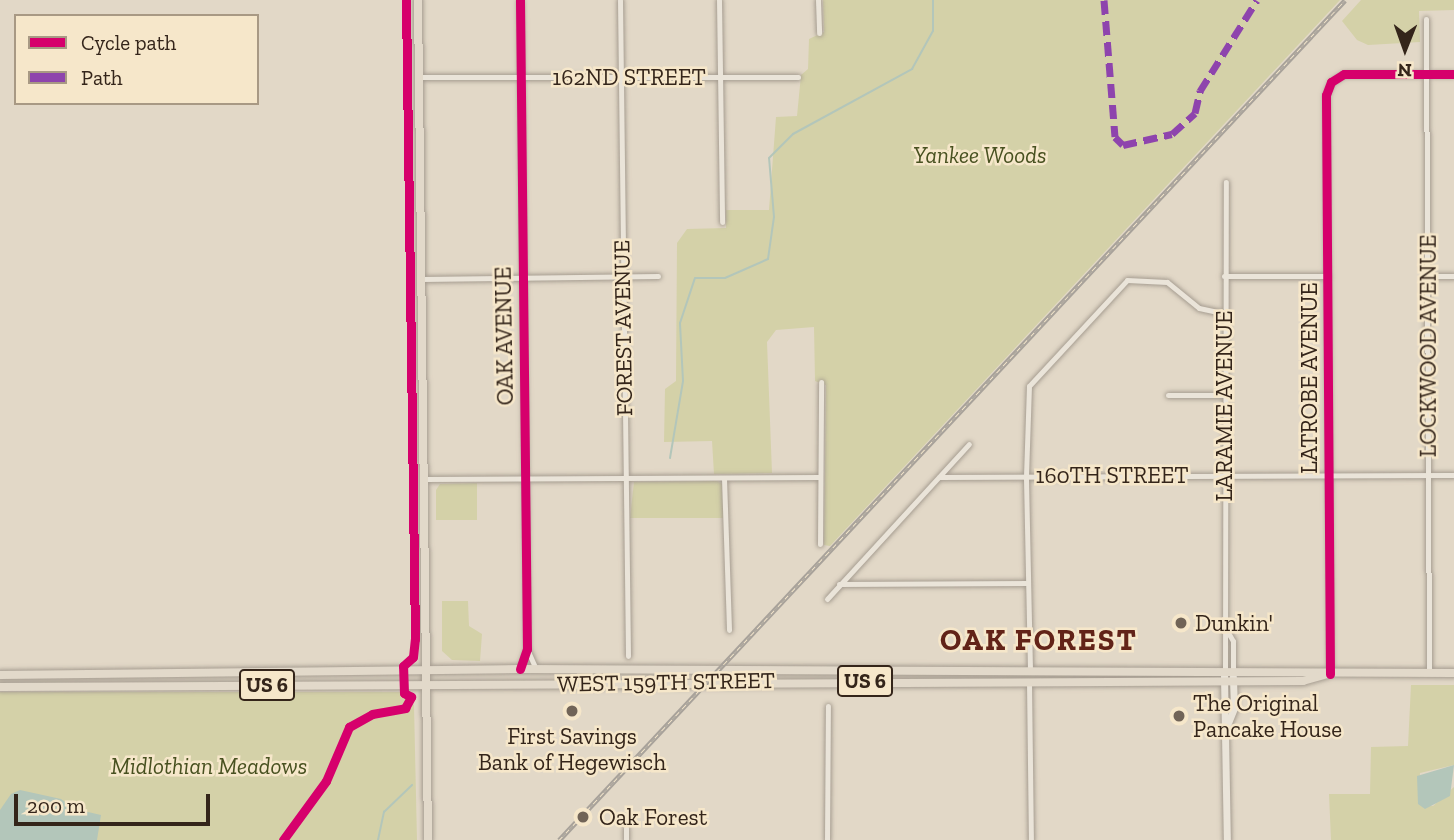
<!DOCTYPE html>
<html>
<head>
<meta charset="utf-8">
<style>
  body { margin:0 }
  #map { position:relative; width:1454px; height:840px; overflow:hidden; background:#e2d8c7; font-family:"Zilla Slab",serif }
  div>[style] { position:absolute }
  .green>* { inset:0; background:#d4d1a8 }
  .water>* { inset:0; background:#b3c6ba }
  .stream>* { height:2px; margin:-1px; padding:0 1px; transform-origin:1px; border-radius:1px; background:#b3c6ba }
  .roads { filter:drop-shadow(0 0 2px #a69d91) drop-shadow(0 0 2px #a69d91) }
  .street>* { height:5px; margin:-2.5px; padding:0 2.5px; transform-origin:2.5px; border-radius:2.5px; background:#eae4d9 }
  .secondary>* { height:7px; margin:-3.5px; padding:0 3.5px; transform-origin:3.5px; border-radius:3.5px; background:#eae4d9 }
  .primary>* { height:8px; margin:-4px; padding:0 4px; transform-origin:4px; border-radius:4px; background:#e2d9ca }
  .rail>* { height:4.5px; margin-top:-2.25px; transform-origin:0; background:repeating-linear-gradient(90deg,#f6e7ca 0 5px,#a8a29a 0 10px); box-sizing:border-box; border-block:2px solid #a8a29a }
  .quiet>* { height:7px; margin-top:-3.5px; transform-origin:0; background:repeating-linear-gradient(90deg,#8e44ad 0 14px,transparent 0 21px) }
  .cycleway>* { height:9px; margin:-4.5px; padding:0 4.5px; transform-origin:4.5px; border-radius:4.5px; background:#d6006c }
  .dots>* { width:19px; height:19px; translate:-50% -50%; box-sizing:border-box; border:4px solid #f6e7ca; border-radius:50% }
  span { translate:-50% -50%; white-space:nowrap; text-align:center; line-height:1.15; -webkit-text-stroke:5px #f6e7ca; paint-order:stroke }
  .shield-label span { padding:2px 5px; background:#f6e7ca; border:2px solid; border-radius:5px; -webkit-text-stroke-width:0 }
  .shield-label { font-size:21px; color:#34251a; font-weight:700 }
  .street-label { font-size:23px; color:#34251a }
  .park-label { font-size:23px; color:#485120; font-style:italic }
  .poi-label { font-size:23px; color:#34251a }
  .left { translate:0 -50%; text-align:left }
  .district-label { font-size:30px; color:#622318; font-weight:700; letter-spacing:2px }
  .legend { position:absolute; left:14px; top:14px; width:245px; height:91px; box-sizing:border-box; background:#f6e7ca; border:2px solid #a89984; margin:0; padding:9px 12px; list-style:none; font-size:21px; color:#34251a }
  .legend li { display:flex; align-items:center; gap:14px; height:35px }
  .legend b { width:35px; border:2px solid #a89984 }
  .north { position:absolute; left:1370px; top:14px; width:70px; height:70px; -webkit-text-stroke:5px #f6e7ca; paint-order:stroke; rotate:181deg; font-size:19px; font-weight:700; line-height:28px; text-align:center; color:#34251a }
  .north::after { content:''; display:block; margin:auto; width:24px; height:32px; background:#34251a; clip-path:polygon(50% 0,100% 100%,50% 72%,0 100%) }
  .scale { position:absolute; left:14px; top:794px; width:196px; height:32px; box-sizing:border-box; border:4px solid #34251a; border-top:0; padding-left:9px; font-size:21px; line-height:24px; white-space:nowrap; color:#34251a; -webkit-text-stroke:5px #f6e7ca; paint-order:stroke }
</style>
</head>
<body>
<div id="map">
  <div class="green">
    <i style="clip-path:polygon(823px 0,1340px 0,830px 546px,824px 545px,826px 385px,815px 381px,814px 327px,776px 330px,767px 342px,772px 473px,714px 474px,712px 441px,664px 442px,665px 389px,676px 381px,677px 243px,687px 229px,726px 228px,726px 210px,769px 210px,776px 117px,797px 116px,801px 75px,808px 69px,809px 39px,824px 32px)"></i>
    <i style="clip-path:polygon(1361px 0,1454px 0,1454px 10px,1419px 11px,1420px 42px,1368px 45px,1357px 40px,1342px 21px)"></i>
    <i style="clip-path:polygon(717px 481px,722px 484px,724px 518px,630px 518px,634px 482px)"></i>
    <i style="clip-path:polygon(477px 483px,477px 520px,436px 520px,436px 490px,440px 484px)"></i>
    <i style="clip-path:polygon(442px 601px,468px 601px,469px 626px,482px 634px,480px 661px,452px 660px,442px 651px)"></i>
    <i style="clip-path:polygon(1411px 685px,1454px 685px,1454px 765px,1420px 773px,1418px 804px,1433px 806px,1454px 787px,1454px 840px,1331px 840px,1329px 794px,1370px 794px,1371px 747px,1408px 746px)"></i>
    <i style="clip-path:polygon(0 692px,402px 692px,414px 705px,417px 840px,0 840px)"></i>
  </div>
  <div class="water">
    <i style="clip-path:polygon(1454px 765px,1450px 796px,1425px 809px,1418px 804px,1417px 776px)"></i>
    <i style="clip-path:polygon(20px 790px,61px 799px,75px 809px,101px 815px,97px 840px,0 840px,0 810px,11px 794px)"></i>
  </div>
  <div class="stream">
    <i style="left:670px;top:458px;width:78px;rotate:-80.4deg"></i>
    <i style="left:683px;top:381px;width:58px;rotate:-93deg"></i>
    <i style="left:680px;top:323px;width:47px;rotate:-71.6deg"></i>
    <i style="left:695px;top:278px;width:30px"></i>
    <i style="left:725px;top:278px;width:47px;rotate:-23.8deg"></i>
    <i style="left:768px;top:259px;width:42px;rotate:-81.9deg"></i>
    <i style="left:774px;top:217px;width:59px;rotate:-94.8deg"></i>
    <i style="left:769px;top:158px;width:34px;rotate:-45deg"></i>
    <i style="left:793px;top:134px;width:136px;rotate:-28.6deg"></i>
    <i style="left:912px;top:69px;width:43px;rotate:-61.1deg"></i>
    <i style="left:933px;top:31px;width:31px;rotate:-90deg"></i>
    <i style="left:378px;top:840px;width:29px;rotate:-78deg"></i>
    <i style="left:384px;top:812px;width:39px;rotate:-44deg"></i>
  </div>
  <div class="roads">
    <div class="street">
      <i style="left:620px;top:0;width:656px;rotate:89.3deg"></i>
      <i style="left:719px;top:0;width:222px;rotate:89.2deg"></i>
      <i style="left:818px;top:0;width:33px;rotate:88deg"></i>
      <i style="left:1426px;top:19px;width:654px;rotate:89.74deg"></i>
      <i style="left:419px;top:77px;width:379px"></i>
      <i style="left:1224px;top:276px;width:104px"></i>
      <i style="left:1427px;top:276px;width:27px"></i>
      <i style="left:422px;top:279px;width:236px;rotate:-0.7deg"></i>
      <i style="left:1168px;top:395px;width:56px"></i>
      <i style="left:939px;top:477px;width:515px;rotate:-0.22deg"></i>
      <i style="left:724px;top:478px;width:152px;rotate:88.1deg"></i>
      <i style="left:425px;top:479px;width:395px;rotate:-0.3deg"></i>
      <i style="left:820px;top:544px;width:162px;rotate:-89.6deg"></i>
      <i style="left:839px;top:584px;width:189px;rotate:-0.3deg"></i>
      <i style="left:827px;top:599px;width:210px;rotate:-47.5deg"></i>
      <i style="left:1226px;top:629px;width:14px;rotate:60deg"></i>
      <i style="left:1233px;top:641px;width:28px;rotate:90deg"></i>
      <i style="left:527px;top:649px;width:22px;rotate:66deg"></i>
      <i style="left:520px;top:669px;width:21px;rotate:-71deg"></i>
      <i style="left:527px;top:649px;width:649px;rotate:-90.62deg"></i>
      <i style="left:1225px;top:669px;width:487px;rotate:-89.9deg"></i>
      <i style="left:1030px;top:670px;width:194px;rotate:-91.2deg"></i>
      <i style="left:1026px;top:476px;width:90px;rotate:-88.1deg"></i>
      <i style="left:1029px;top:386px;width:144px;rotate:-47.2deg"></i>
      <i style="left:1127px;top:280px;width:40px;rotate:2.9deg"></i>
      <i style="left:1167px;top:282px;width:41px;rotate:39.1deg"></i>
      <i style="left:1199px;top:308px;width:25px;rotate:12deg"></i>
      <i style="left:1330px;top:674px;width:579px;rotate:-90.4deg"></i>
      <i style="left:1326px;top:95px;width:14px;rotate:-69deg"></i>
      <i style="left:1331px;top:82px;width:15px;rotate:-32deg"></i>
      <i style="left:1344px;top:74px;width:110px"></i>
      <i style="left:1029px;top:682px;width:158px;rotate:89.3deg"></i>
      <i style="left:626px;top:828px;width:12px;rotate:90deg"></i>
      <i style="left:827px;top:840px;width:134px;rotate:-89.6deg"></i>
    </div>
    <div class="secondary">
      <i style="left:1224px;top:676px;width:164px;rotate:89deg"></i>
      <i style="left:1228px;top:723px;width:16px;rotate:-68deg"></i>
      <i style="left:1234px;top:708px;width:31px;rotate:-92deg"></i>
    </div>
    <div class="primary">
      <i style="left:418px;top:0;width:840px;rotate:89.32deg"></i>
      <i style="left:0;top:675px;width:520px;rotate:-0.66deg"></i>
      <i style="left:520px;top:669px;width:934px;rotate:0.25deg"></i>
      <i style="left:0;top:687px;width:1303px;rotate:-0.26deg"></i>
      <i style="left:1303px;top:681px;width:25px;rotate:-16deg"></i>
    </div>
  </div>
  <div class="rail">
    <i style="left:559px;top:840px;width:1150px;rotate:-46.9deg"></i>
  </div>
  <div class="quiet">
    <i style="left:1104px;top:0;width:137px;rotate:85.4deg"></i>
    <i style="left:1115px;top:137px;width:11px;rotate:45deg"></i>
    <i style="left:1123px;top:145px;width:50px;rotate:-12.7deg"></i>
    <i style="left:1172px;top:134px;width:31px;rotate:-42deg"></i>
    <i style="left:1195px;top:113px;width:23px;rotate:-77deg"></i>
    <i style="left:1200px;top:91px;width:107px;rotate:-57.9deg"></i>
  </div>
  <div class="cycleway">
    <i style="left:520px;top:669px;width:21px;rotate:-71deg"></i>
    <i style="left:527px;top:649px;width:649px;rotate:-90.62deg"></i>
    <i style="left:1330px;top:674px;width:579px;rotate:-90.4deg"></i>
    <i style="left:1326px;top:95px;width:14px;rotate:-69deg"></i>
    <i style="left:1331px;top:82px;width:15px;rotate:-32deg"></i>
    <i style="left:1344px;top:74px;width:110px"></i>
    <i style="left:283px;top:840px;width:73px;rotate:-53.9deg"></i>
    <i style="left:326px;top:781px;width:59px;rotate:-66.9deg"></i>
    <i style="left:349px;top:727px;width:26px;rotate:-29deg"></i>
    <i style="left:372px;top:714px;width:34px;rotate:-10deg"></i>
    <i style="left:405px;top:708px;width:13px;rotate:-61deg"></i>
    <i style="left:411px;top:697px;width:8px;rotate:-150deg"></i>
    <i style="left:404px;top:693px;width:27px;rotate:-92deg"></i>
    <i style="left:403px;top:666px;width:13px;rotate:-42deg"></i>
    <i style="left:413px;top:657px;width:18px;rotate:-84deg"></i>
    <i style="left:415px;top:639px;width:639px;rotate:-90.81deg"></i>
  </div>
  <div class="dots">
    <i style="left:1181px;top:623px;background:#716457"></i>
    <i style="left:572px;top:711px;background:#716457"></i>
    <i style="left:1179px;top:716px;background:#716457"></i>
    <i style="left:583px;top:817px;background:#716457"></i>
  </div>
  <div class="shield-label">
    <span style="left:865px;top:681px">US 6</span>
    <span style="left:267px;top:685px">US 6</span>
  </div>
  <div class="street-label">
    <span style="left:629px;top:77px">162ND STREET</span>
    <span style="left:623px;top:328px;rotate:-91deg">FOREST AVENUE</span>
    <span style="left:504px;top:336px;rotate:-91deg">OAK AVENUE</span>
    <span style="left:1428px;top:346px;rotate:-90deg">LOCKWOOD AVENUE</span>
    <span style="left:1309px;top:378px;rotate:-90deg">LATROBE AVENUE</span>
    <span style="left:1224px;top:406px;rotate:-90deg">LARAMIE AVENUE</span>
    <span style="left:1112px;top:475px">160TH STREET</span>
    <span style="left:666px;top:682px;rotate:-1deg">WEST 159TH STREET</span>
  </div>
  <div class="park-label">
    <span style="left:980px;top:155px">Yankee Woods</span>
    <span style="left:209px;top:766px">Midlothian Meadows</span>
  </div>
  <div class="poi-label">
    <span class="left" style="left:1195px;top:623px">Dunkin'</span>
    <span class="left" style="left:1193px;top:716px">The Original<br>Pancake House</span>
    <span style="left:572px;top:749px">First Savings<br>Bank of Hegewisch</span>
    <span class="left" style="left:599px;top:817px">Oak Forest</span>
  </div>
  <div class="district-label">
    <span style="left:1039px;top:640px">OAK FOREST</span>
  </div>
  <ul class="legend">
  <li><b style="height:9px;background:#d6006c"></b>Cycle path</li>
  <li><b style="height:9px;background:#8e44ad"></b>Path</li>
  </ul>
  <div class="north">N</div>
  <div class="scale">200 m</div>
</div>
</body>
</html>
